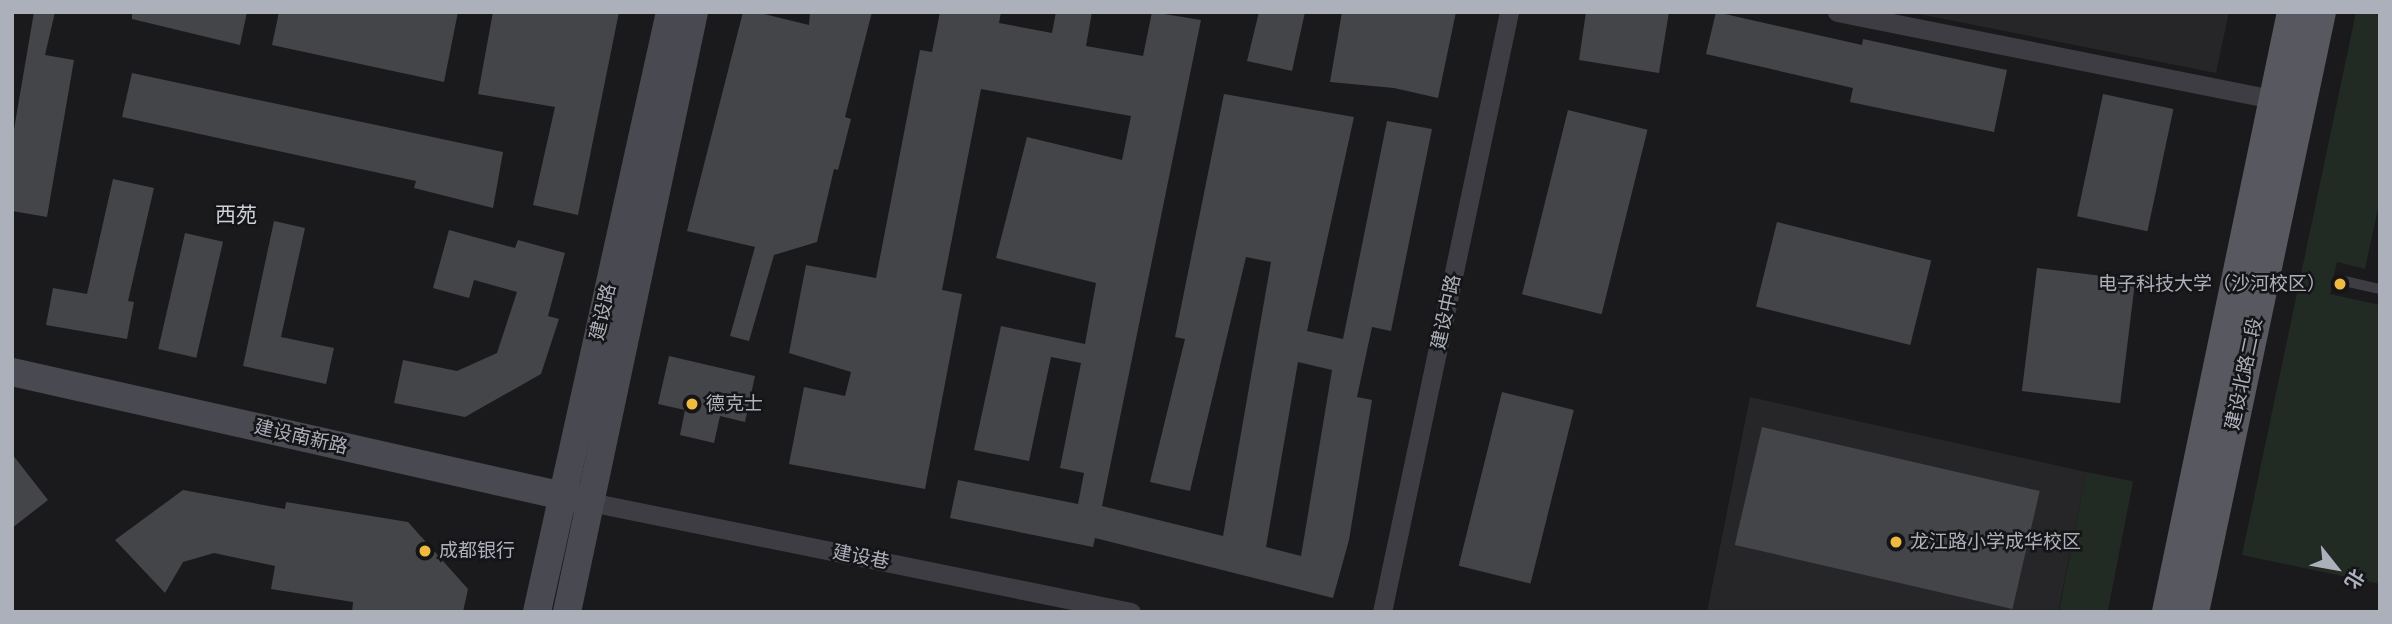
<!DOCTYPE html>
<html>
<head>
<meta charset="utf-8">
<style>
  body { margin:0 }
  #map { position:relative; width:2392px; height:624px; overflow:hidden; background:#1a1a1c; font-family:"Fira Sans Condensed","Noto Sans SC",sans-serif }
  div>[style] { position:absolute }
  .built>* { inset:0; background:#262629 }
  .green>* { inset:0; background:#212a23; transform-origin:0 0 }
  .building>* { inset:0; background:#444549; transform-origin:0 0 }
  .lane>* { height:10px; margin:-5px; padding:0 5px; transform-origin:5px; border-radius:5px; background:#3d3d43 }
  .street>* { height:19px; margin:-9.5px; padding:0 9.5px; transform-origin:9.5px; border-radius:9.5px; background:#3d3d43 }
  .secondary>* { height:28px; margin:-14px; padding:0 14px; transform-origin:14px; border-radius:14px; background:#494a51 }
  .primary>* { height:32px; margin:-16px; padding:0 16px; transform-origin:16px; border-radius:16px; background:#575860 }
  .dots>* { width:19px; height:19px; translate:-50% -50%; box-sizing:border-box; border:4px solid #151517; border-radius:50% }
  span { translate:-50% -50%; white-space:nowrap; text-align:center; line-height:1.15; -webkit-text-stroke:5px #151517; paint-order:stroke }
  .poi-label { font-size:19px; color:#acb0bb }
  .right { translate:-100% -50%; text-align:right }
  .left { translate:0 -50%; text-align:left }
  .street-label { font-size:19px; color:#acb0bb }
  .neighbourhood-label { font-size:21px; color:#cdd0d7 }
  .frame { position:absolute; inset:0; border:14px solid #acb0bb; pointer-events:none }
  .north { position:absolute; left:2301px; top:533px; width:70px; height:70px; -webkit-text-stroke:5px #151517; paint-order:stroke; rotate:121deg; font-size:19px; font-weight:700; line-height:28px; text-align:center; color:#acb0bb }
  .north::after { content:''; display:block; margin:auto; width:24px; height:32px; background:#acb0bb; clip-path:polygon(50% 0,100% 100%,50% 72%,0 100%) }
</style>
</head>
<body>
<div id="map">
  <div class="built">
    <i style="clip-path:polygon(1909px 12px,2229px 12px,2216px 73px)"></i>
    <i style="clip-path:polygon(1750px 397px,2086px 472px,2058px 612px,1707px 612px)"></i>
  </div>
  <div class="green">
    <i style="clip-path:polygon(2356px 12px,2380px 12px,2380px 199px,2365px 269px,2337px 262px,2330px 294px,2380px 305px,2380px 584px,2242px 555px)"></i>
    <i style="left:2086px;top:472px;width:48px;height:143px;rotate:11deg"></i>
  </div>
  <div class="building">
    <i style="clip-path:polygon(34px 12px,55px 12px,45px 55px,74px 60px,47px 217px,12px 211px,12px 141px)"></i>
    <i style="clip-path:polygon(132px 12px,247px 12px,240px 45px,132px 19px)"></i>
    <i style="clip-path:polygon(279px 12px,458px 12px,444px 82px,272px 45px)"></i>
    <i style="clip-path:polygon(493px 12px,619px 12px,578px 215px,533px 205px,555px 107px,478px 94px)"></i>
    <i style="clip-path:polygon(743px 12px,756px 12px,809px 25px,810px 12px,872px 12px,845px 117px,851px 119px,838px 170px,834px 169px,817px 242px,774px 255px,749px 341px,730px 336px,755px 247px,687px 231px)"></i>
    <i style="clip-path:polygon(evenodd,940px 12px,1001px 12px,999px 23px,1052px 33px,1056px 12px,1092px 12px,1086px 46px,1143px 56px,1152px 12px,1201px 20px,1102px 506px,1223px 536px,1271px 262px,1246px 257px,1190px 491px,1150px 482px,1185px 339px,1175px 337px,1224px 94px,1354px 117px,1307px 331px,1343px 339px,1387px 121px,1432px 129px,1391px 331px,1372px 327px,1357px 397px,1372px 400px,1349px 540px,1333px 598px,1095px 538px,1093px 547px,950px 518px,958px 480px,1078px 504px,1084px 473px,1060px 468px,1081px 363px,1051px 357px,1029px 461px,974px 450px,1001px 326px,1085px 344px,1096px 283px,996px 258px,1027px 137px,1122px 160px,1131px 116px,981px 89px,942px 290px,962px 294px,925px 489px,789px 464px,804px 387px,845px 396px,851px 372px,789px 353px,806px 265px,876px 278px,920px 50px,932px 52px,940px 12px,1298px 362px,1332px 370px,1301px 556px,1266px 547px,1298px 362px)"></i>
    <i style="clip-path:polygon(1259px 12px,1305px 12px,1292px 71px,1247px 61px)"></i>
    <i style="clip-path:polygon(1342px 12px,1456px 12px,1438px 98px,1394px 88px,1330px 82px)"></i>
    <i style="clip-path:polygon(1586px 12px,1669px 12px,1659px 73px,1579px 60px)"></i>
    <i style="clip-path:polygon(1716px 12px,1862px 45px,1863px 39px,2007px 70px,1994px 132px,1850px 102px,1853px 88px,1706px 54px)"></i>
    <i style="clip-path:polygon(132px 73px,503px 152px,493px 208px,414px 188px,416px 181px,122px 117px)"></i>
    <i style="left:2103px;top:94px;width:72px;height:125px;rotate:12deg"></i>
    <i style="left:1568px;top:110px;width:82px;height:190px;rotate:14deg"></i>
    <i style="clip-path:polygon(113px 179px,154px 188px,128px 301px,134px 302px,127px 339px,46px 325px,53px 288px,87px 294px)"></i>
    <i style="clip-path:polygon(274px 221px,305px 228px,281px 337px,334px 348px,326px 384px,243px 366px)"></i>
    <i style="left:1777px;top:222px;width:159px;height:87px;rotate:14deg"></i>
    <i style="clip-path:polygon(449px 230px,515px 248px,518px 240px,565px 253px,548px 316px,559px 319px,541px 374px,465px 417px,394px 403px,403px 360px,457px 371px,497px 353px,517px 292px,474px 280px,469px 298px,433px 288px)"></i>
    <i style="left:185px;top:233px;width:39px;height:119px;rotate:13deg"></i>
    <i style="left:2037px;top:268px;width:99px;height:124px;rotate:7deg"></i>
    <i style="clip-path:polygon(669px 356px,755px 376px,745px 422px,720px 416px,714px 443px,680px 435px,685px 410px,658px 404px)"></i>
    <i style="left:1502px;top:392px;width:74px;height:179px;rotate:14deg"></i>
    <i style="left:1762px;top:427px;width:285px;height:121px;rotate:13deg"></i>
    <i style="clip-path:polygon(12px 454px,48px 500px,12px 528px)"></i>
    <i style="clip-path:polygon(183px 490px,285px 509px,286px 502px,408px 522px,468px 589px,463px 612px,352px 612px,353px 602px,271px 589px,275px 566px,214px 553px,183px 562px,165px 593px,115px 540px)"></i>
  </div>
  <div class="lane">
    <i style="left:2340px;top:280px;width:41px;rotate:12.7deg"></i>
  </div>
  <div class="street">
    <i style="left:1837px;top:12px;width:445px;rotate:11.3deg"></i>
    <i style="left:590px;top:502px;width:552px;rotate:11.49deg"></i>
    <i style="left:1382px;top:612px;width:613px;rotate:-78.05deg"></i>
  </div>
  <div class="secondary">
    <i style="left:12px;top:372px;width:583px;rotate:12.68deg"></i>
    <i style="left:537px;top:612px;width:615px;rotate:-77.5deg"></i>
    <i style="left:567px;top:612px;width:613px;rotate:-78.05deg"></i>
  </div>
  <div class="primary">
    <i style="left:2168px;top:612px;width:613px;rotate:-78.23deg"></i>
    <i style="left:2193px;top:612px;width:613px;rotate:-78.05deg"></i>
  </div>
  <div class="dots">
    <i style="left:2340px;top:284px;background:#efba3f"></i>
    <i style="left:692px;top:404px;background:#efba3f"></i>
    <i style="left:1896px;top:542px;background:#efba3f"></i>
    <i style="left:425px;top:551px;background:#efba3f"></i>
  </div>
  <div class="poi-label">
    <span class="right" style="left:2326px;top:284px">电子科技大学（沙河校区）</span>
    <span class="left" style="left:706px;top:404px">德克士</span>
    <span class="left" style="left:1910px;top:542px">龙江路小学成华校区</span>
    <span class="left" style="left:439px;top:551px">成都银行</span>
  </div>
  <div class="street-label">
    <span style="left:603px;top:312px;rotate:-77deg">建设路</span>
    <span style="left:1446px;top:312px;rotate:-78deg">建设中路</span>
    <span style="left:2244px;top:374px;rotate:-78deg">建设北路二段</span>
    <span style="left:301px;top:437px;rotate:13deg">建设南新路</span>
    <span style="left:861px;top:557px;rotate:11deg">建设巷</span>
  </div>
  <div class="neighbourhood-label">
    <span style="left:236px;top:215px">西苑</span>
  </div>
  <div class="frame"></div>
  <div class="north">北</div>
</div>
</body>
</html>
